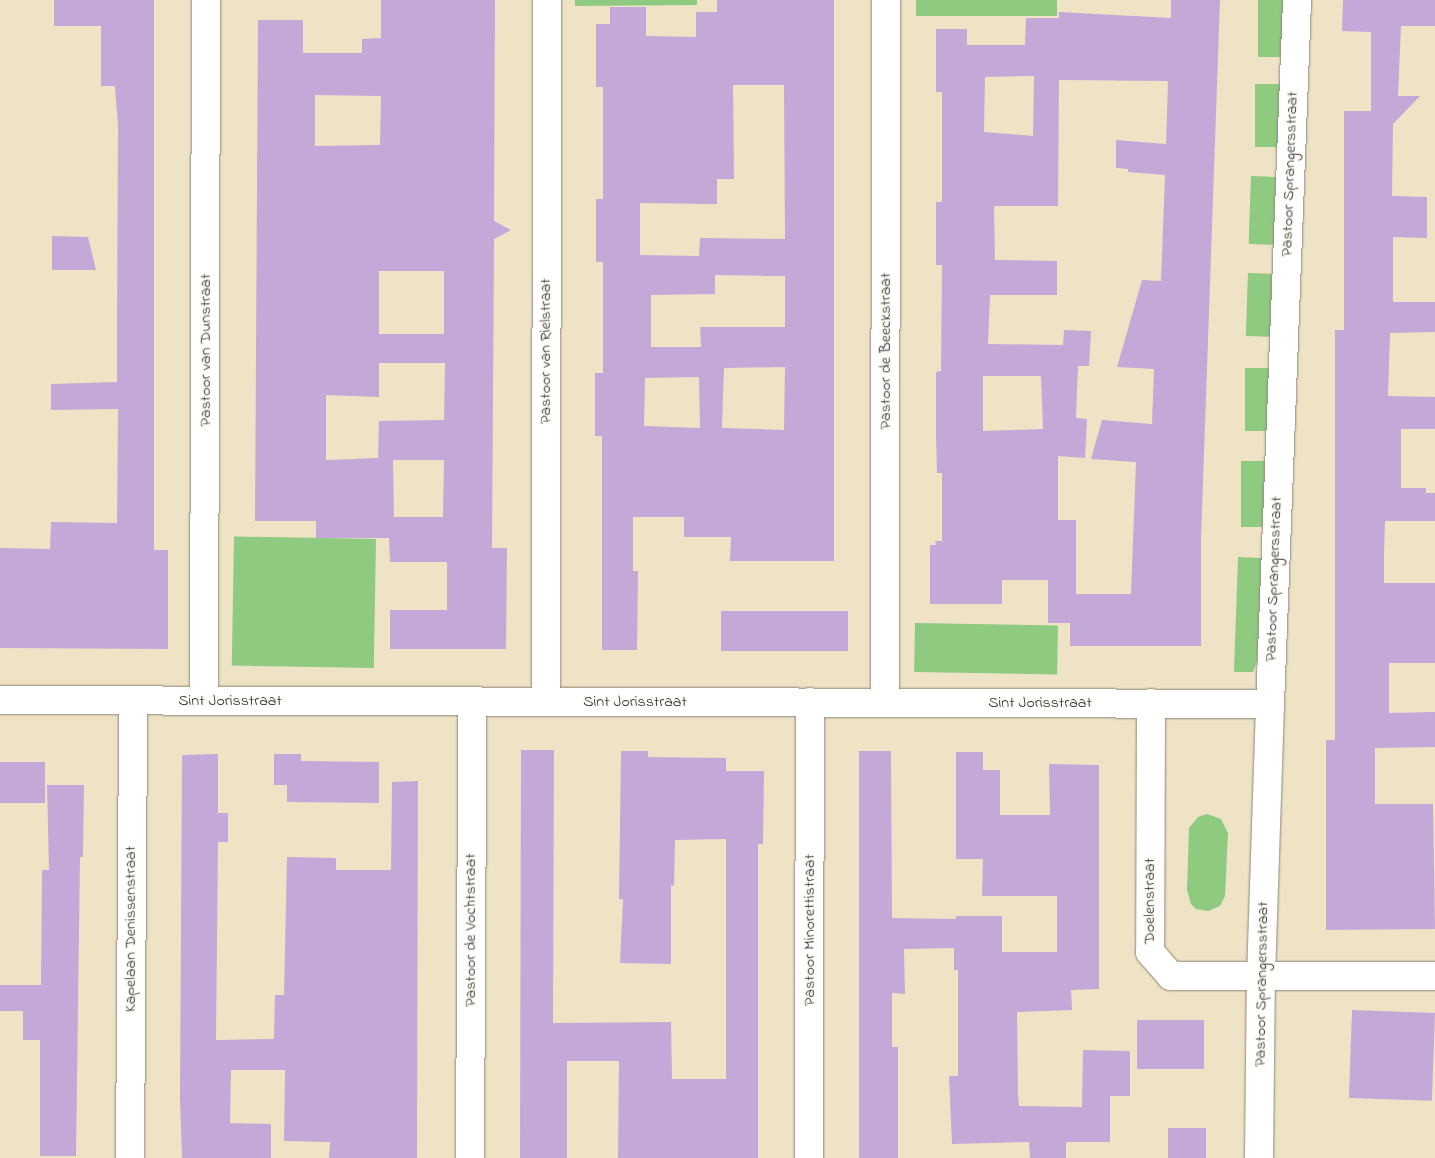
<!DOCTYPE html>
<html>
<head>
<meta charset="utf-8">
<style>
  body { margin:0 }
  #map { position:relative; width:1435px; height:1158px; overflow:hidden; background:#efe3c6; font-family:"Indie Flower",sans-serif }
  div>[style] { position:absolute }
  .green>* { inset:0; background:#8eca7f; transform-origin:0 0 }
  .building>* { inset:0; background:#c4a8d7; transform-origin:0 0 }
  .roads { filter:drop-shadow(0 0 1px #8d8778) drop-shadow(0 0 1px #8d8778) }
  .minor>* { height:28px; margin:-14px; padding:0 14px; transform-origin:14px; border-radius:14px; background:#fff }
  span { translate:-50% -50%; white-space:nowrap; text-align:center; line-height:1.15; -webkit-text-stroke:4px #fdfcf7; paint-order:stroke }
  .street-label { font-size:16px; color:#2b2b2b }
</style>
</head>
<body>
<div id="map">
  <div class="green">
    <i style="clip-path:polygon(575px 0,697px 0,697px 5px,575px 6px)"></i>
    <i style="left:916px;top:0;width:141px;height:16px"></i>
    <i style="left:1258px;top:0;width:25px;height:57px"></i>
    <i style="left:1255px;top:84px;width:25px;height:63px"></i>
    <i style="left:1251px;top:176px;width:25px;height:68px;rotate:2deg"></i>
    <i style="left:1248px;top:273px;width:25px;height:63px;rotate:2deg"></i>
    <i style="left:1245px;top:368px;width:24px;height:63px"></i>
    <i style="left:1241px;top:461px;width:25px;height:66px"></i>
    <i style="left:376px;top:539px;width:129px;height:142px;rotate:91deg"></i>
    <i style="clip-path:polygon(1238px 557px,1262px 558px,1257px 661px,1253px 672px,1234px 672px)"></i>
    <i style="left:915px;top:623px;width:143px;height:49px;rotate:1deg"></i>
    <i style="clip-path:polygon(1207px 814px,1221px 819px,1228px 833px,1225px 896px,1220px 906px,1208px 911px,1196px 909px,1191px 904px,1187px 890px,1189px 828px,1198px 817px)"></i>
  </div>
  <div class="building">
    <i style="clip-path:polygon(54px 0,154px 0,154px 550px,168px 550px,168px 649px,0 648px,0 548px,50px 549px,51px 522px,117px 523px,118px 409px,51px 410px,51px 384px,117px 382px,117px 326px,118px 127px,115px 86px,101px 86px,101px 26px,54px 26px)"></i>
    <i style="clip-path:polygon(evenodd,381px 0,495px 0,494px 221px,511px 230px,494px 239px,492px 548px,507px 548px,506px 649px,390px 649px,390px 610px,447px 610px,447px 562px,390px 562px,389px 538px,316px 538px,316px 521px,255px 521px,258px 20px,303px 20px,303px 53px,362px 53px,362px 39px,381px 38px,381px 0,315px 95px,381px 96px,380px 145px,315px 146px,315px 95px,381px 0,379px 271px,444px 271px,444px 334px,379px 334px,379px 271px,381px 0,379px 363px,445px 363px,444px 420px,379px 421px,378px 458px,326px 460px,326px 395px,379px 397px,379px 363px,381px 0,393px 460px,444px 460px,443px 517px,394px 517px,393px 460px)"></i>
    <i style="clip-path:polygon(evenodd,717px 0,834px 0,834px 561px,730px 561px,731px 537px,684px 537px,684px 517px,633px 517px,633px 571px,638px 571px,637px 650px,602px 650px,602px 436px,595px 436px,595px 373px,603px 373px,603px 262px,596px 262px,596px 199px,603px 199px,603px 87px,596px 87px,596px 24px,610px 24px,610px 7px,646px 7px,646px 36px,696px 37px,696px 12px,717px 12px,717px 0,733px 85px,784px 85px,785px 239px,700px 238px,699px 256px,640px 255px,640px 203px,717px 204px,717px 179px,734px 179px,733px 85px,717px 0,715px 275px,785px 276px,785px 327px,700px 327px,701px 347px,651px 347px,651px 295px,715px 294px,715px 275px,717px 0,785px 367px,784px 430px,722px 428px,724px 368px,785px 367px,717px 0,699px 377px,700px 428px,644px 426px,645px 378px,699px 377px)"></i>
    <i style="clip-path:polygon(evenodd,1171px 0,1220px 0,1201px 539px,1201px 646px,1070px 646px,1070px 623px,1048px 623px,1048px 580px,1002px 580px,1002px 604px,930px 604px,930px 545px,936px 545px,935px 541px,942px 541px,942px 473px,937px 473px,936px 435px,936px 372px,941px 371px,942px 265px,936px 265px,936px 202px,942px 202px,942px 92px,936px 92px,936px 29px,967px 29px,967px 45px,1025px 45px,1026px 18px,1059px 18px,1059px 12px,1171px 18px,1171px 0,1034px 76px,1033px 136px,984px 132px,985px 77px,1034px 76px,1171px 0,1059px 80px,1168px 81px,1166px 144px,1116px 140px,1116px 168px,1128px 169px,1128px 172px,1165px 175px,1161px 281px,1142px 280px,1117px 367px,1154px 369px,1152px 424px,1102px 420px,1091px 459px,1136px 462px,1131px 594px,1076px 594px,1076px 520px,1058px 520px,1058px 456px,1085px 458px,1087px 419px,1076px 418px,1078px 366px,1089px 366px,1091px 331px,1064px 330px,1063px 345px,988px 344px,990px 295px,1057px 295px,1057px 261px,995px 260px,994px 206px,1058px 206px,1059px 80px,1171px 0,983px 376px,1041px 376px,1043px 429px,983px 431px,983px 376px)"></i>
    <i style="clip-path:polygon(1343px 0,1435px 0,1435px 26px,1401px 26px,1398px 96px,1420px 96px,1393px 124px,1392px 196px,1427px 197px,1427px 238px,1393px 237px,1393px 302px,1435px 302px,1435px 332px,1390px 333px,1388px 396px,1435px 397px,1435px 429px,1401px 429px,1401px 488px,1426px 488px,1426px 493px,1435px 493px,1435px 521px,1385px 521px,1384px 554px,1384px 583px,1435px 583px,1435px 663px,1389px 663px,1389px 713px,1435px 712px,1435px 747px,1375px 748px,1375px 804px,1433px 804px,1435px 929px,1326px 930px,1326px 740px,1335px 740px,1335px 330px,1344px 330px,1344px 111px,1371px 111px,1371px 32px,1342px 31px)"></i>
    <i style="clip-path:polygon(52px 236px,88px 237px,96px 270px,52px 270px)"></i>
    <i style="left:721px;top:611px;width:127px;height:40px"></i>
    <i style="clip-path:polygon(521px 750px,554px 750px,553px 1023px,671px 1022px,672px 1079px,726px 1079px,726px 839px,675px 840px,674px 886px,671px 885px,671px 964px,620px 963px,623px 899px,619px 899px,621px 751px,648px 751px,648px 757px,726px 758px,726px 771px,764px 771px,763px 844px,758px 844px,758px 1158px,618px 1158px,619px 1061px,567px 1061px,567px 1158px,520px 1158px)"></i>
    <i style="clip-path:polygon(859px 751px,891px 751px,892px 918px,956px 919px,956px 916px,1002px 916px,1002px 952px,1057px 952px,1057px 896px,982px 896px,983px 859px,956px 859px,956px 752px,983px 752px,983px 770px,1000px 770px,1000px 815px,1050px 815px,1049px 764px,1099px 765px,1099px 989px,1071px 990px,1072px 1010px,1017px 1012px,1018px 1095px,1019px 1106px,1082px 1107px,1083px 1050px,1130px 1051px,1130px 1096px,1110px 1096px,1110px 1142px,1066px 1142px,1066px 1158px,1030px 1158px,1029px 1142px,952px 1144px,949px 1076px,958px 1076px,958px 970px,954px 970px,954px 948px,904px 949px,905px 994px,892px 993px,892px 1047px,898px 1047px,898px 1158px,859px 1158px)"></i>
    <i style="clip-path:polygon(218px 754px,218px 813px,228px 813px,228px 842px,218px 842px,216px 1040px,274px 1039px,275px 995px,284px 995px,287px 857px,336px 858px,336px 870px,391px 870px,392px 782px,418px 781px,417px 1158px,329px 1158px,330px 1142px,284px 1141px,285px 1070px,231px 1070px,230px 1123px,271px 1124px,271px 1158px,182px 1158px,180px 1098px,182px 755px)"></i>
    <i style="clip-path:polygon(274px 754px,301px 754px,301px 761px,379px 762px,379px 803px,287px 802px,287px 785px,274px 785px)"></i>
    <i style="left:0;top:762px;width:45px;height:41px"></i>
    <i style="clip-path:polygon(47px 785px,84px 785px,83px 857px,80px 857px,76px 1156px,40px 1156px,40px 1040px,23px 1040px,23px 1011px,0 1011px,0 985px,41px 985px,42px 870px,49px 870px)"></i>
    <i style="left:1352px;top:1010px;width:83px;height:88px;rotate:2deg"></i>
    <i style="left:1137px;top:1020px;width:67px;height:49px"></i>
    <i style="left:1168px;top:1128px;width:38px;height:30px"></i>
  </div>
  <div class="roads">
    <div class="minor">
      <i style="left:0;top:700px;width:1270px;rotate:0.18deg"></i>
      <i style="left:204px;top:700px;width:700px;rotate:-89.84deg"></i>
      <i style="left:546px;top:702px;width:702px;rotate:-89.92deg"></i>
      <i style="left:885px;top:703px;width:703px;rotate:-89.92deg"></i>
      <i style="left:1151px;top:703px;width:249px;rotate:90.2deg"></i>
      <i style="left:1150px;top:952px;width:32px;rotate:49deg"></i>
      <i style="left:1171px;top:976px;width:264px"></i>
      <i style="left:130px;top:1158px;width:458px;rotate:-89.6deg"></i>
      <i style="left:470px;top:1158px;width:457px;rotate:-89.7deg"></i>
      <i style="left:809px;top:1158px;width:456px;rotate:-89.9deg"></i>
      <i style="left:1259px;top:1158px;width:181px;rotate:-89.4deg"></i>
      <i style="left:1261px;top:977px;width:273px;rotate:-88.1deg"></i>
      <i style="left:1270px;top:704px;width:705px;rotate:-87.8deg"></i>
    </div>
  </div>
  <div class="street-label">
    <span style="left:1290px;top:174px;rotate:-88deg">Pastoor Sprangersstraat</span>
    <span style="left:206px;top:350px;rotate:-90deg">Pastoor van Dunstraat</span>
    <span style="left:546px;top:351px;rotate:-90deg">Pastoor van Rielstraat</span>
    <span style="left:886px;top:351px;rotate:-90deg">Pastoor de Beeckstraat</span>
    <span style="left:1274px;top:579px;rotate:-88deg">Pastoor Sprangersstraat</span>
    <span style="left:230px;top:701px">Sint Jorisstraat</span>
    <span style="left:635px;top:702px">Sint Jorisstraat</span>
    <span style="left:1040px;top:703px">Sint Jorisstraat</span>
    <span style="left:1150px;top:901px;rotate:-90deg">Doelenstraat</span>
    <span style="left:131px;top:929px;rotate:-90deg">Kapelaan Denissenstraat</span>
    <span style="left:471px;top:930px;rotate:-90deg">Pastoor de Vochtstraat</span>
    <span style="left:810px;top:930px;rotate:-90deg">Pastoor Minorettistraat</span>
    <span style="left:1262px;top:984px;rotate:-89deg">Pastoor Sprangersstraat</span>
  </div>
</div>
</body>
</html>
